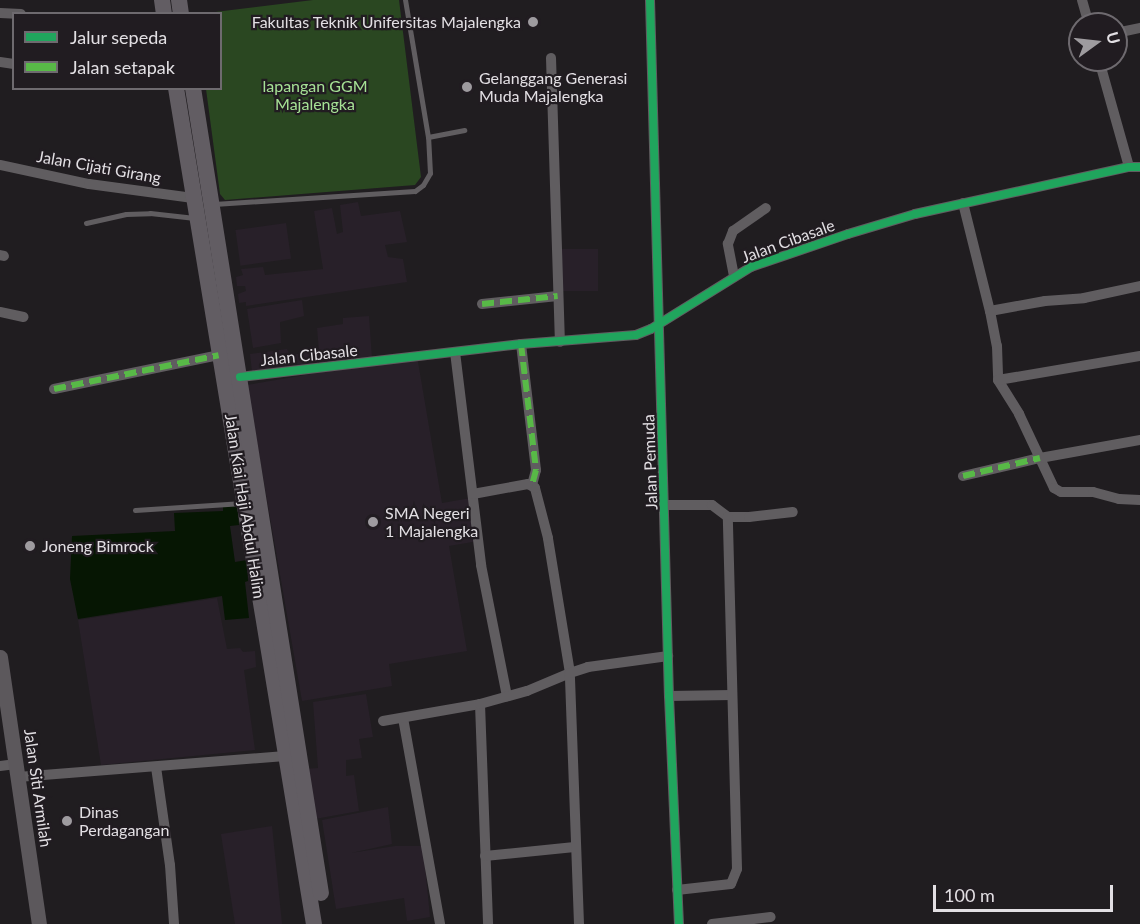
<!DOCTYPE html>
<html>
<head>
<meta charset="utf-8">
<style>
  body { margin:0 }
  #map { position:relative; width:1140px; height:924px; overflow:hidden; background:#201d20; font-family:Lato,sans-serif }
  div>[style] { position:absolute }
  .built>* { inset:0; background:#282029; transform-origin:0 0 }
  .green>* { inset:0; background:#2a4721 }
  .water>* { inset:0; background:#061603 }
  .lane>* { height:5px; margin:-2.5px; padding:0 2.5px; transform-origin:2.5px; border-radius:2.5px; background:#605d60 }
  .street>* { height:10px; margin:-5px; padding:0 5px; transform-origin:5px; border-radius:5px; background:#605d60 }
  .secondary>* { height:15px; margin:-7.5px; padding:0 7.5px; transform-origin:7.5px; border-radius:7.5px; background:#5c585c }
  .primary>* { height:16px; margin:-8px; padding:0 8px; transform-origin:8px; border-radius:8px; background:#625d63 }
  .quiet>* { height:6px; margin-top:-3px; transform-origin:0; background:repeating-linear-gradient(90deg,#58b947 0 12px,transparent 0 18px) }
  .cycleway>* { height:8px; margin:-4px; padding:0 4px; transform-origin:4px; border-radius:4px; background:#20a55d }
  .dots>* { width:16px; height:16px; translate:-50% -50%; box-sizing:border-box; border:3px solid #211c21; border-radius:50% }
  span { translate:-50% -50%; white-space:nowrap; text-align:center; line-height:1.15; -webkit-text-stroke:4.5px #211c21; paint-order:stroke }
  .poi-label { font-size:16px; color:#e2dfe3 }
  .right { translate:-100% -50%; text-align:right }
  .left { translate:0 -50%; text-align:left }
  .park-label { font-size:16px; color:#a6e195 }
  .street-label { font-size:16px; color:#e2dfe3 }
  .legend { position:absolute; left:12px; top:12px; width:210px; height:78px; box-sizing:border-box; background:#211c21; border:2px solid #6e6a6f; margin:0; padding:8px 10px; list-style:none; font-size:18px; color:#e2dfe3 }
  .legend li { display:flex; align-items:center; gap:12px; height:30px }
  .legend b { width:30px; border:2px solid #6e6a6f }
  .north { position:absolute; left:1068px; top:12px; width:60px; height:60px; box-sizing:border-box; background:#211c21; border:2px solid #6e6a6f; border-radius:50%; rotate:75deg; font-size:16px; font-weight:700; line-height:24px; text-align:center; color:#e2dfe3 }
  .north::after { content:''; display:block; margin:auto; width:21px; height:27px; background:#9e9b9f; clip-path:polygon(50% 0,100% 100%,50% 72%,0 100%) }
  .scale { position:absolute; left:933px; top:885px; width:180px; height:27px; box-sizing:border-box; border:3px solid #e2dfe3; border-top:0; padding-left:8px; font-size:18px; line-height:21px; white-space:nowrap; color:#e2dfe3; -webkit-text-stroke:4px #211c21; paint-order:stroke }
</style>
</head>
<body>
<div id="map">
  <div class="built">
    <i style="clip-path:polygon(358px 202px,361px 216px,400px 211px,407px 242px,385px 245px,388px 257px,403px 259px,407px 282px,246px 306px,246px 302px,239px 303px,238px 294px,246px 291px,245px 286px,237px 286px,236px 277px,243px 275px,241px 269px,263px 267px,265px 275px,323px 269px,314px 211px,332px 208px,337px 234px,343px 232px,340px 205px)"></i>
    <i style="left:286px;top:223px;width:36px;height:51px;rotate:82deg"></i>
    <i style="left:562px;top:249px;width:36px;height:42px"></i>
    <i style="clip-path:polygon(302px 300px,304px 316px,280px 322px,281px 343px,253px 348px,247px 309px)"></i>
    <i style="clip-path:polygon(369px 316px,372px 358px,252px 372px,250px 354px,287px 349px,290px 355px,319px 351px,317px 328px,343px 324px,343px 318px)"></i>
    <i style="clip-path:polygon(417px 356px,442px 503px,471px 498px,478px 541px,449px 546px,467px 651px,389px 664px,392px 686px,302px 701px,247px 385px)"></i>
    <i style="clip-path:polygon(217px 598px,227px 649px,240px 648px,243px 652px,255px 651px,256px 667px,244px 670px,255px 750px,101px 765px,78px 620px)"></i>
    <i style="clip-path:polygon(366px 694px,373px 737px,359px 739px,362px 758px,346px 760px,346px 776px,354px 775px,359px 811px,315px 819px,305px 769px,318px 768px,313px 702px)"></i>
    <i style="clip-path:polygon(388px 807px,392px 844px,351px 853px,395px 846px,423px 846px,430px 917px,407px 921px,404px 898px,336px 909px,322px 820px)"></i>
    <i style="clip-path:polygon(272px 826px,282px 924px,235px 924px,221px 834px)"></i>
  </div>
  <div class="green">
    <i style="clip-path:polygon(313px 0,399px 0,421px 177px,415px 185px,225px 200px,220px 194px,206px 89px,220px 88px,220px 14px,207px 13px)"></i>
  </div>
  <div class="water">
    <i style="clip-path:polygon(237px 505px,239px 525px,230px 526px,235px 562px,247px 560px,248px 581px,245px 582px,249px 618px,225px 620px,222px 596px,78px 619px,70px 579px,72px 536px,175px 531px,174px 513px,223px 511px,223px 507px)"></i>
  </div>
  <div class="lane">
    <i style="left:428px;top:137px;width:37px;rotate:-11deg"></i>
    <i style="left:214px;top:204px;width:201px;rotate:-3.7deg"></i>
    <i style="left:415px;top:191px;width:10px;rotate:-37deg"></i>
    <i style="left:423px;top:185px;width:14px;rotate:-60deg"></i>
    <i style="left:430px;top:173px;width:36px;rotate:-93deg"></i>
    <i style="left:428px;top:137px;width:139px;rotate:-99.5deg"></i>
    <i style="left:86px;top:223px;width:41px;rotate:-12.7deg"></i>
    <i style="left:126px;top:214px;width:24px;rotate:-2deg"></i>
    <i style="left:150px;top:213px;width:45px;rotate:6.3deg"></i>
    <i style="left:135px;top:510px;width:108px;rotate:-3.7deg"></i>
  </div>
  <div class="street">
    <i style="left:650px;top:0;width:696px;rotate:88.44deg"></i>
    <i style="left:669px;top:696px;width:228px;rotate:87.5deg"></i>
    <i style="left:1082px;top:0;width:25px;rotate:74deg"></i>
    <i style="left:0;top:13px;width:21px;rotate:3deg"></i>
    <i style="left:1116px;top:33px;width:25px;rotate:-12deg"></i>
    <i style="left:551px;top:58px;width:284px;rotate:88.2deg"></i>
    <i style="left:1099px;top:60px;width:111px;rotate:74.3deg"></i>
    <i style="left:0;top:62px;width:14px;rotate:8deg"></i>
    <i style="left:0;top:165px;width:91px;rotate:12.1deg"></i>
    <i style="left:89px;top:184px;width:105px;rotate:7.7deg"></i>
    <i style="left:963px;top:203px;width:111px;rotate:76deg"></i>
    <i style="left:990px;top:311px;width:56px;rotate:-10.3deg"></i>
    <i style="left:1045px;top:301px;width:39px;rotate:-4deg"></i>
    <i style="left:1084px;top:298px;width:57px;rotate:-12.1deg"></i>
    <i style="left:0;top:255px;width:4px;rotate:14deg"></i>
    <i style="left:734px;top:276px;width:33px;rotate:-101deg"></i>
    <i style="left:728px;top:244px;width:14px;rotate:-69deg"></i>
    <i style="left:733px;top:231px;width:40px;rotate:-34.9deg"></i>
    <i style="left:482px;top:304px;width:76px;rotate:-6deg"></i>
    <i style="left:990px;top:311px;width:36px;rotate:79deg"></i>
    <i style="left:997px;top:346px;width:34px;rotate:88deg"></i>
    <i style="left:998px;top:380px;width:40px;rotate:58deg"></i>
    <i style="left:1019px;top:414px;width:82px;rotate:64.7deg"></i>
    <i style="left:1054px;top:488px;width:8px;rotate:30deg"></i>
    <i style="left:1061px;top:492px;width:32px"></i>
    <i style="left:1093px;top:492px;width:27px;rotate:15deg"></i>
    <i style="left:1119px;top:499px;width:21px;rotate:3deg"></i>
    <i style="left:0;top:312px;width:24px;rotate:12deg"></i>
    <i style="left:521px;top:344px;width:127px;rotate:83.2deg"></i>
    <i style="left:536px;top:470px;width:16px;rotate:105deg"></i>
    <i style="left:455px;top:352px;width:215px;rotate:83deg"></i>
    <i style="left:481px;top:565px;width:134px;rotate:78.8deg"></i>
    <i style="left:240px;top:377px;width:283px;rotate:-6.7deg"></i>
    <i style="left:521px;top:344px;width:115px;rotate:-4.5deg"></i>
    <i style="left:636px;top:335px;width:16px;rotate:-22deg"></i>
    <i style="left:651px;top:329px;width:118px;rotate:-31.8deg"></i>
    <i style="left:751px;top:267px;width:102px;rotate:-18.8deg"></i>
    <i style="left:848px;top:234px;width:70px;rotate:-16.6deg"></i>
    <i style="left:915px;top:214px;width:219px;rotate:-12.4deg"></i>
    <i style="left:1129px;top:167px;width:11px"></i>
    <i style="left:998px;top:380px;width:144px;rotate:-9.6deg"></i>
    <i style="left:54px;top:389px;width:168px;rotate:-11.6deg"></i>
    <i style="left:963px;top:476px;width:79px;rotate:-13.2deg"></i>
    <i style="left:1040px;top:458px;width:102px;rotate:-10.2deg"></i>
    <i style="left:665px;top:505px;width:47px"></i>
    <i style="left:712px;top:505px;width:20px;rotate:37deg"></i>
    <i style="left:728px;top:517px;width:21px"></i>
    <i style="left:749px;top:517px;width:44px;rotate:-6.5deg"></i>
    <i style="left:669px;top:696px;width:63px;rotate:-0.9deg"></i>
    <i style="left:480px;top:704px;width:220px;rotate:87.9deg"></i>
    <i style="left:403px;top:718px;width:209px;rotate:79.8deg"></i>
    <i style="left:383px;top:721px;width:98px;rotate:-9.9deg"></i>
    <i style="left:480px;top:704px;width:49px;rotate:-15.5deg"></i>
    <i style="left:527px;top:691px;width:47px;rotate:-22.7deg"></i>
    <i style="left:570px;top:673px;width:137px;rotate:-99.3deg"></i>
    <i style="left:548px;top:538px;width:52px;rotate:-104.6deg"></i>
    <i style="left:535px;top:488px;width:8px;rotate:-150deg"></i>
    <i style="left:528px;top:484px;width:56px;rotate:169.7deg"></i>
    <i style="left:0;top:766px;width:16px;rotate:-7deg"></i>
    <i style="left:156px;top:767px;width:99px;rotate:81.9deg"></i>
    <i style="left:170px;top:865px;width:59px;rotate:86.1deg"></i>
    <i style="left:18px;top:777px;width:268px;rotate:-4.5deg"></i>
    <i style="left:485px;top:856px;width:90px;rotate:-5.7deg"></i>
    <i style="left:677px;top:890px;width:54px;rotate:-6.3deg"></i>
    <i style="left:731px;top:884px;width:16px;rotate:-68deg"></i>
    <i style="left:737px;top:869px;width:352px;rotate:-91.5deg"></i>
    <i style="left:579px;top:924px;width:251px;rotate:-92.1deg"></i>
    <i style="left:570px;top:673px;width:19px;rotate:-18deg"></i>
    <i style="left:588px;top:667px;width:81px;rotate:-7.8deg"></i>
    <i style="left:712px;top:924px;width:59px;rotate:-6.8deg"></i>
  </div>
  <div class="secondary">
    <i style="left:0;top:657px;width:270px;rotate:81.7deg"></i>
  </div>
  <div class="primary">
    <i style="left:162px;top:0;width:14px;rotate:82deg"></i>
    <i style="left:179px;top:0;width:14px;rotate:82deg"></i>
    <i style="left:176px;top:88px;width:847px;rotate:80.63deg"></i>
    <i style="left:193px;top:88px;width:815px;rotate:80.97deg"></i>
  </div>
  <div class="quiet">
    <i style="left:482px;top:304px;width:76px;rotate:-6deg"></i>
    <i style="left:521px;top:344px;width:127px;rotate:83.2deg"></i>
    <i style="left:536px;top:470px;width:16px;rotate:105deg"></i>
    <i style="left:54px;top:389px;width:168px;rotate:-11.6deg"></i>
    <i style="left:963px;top:476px;width:79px;rotate:-13.2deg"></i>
  </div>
  <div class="cycleway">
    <i style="left:650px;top:0;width:696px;rotate:88.44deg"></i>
    <i style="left:669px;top:696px;width:228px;rotate:87.5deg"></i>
    <i style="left:240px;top:377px;width:283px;rotate:-6.7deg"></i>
    <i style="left:521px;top:344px;width:115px;rotate:-4.5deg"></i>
    <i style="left:636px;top:335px;width:16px;rotate:-22deg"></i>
    <i style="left:651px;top:329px;width:118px;rotate:-31.8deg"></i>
    <i style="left:751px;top:267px;width:102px;rotate:-18.8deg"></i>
    <i style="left:848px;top:234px;width:70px;rotate:-16.6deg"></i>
    <i style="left:915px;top:214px;width:219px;rotate:-12.4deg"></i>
    <i style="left:1129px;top:167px;width:11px"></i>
  </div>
  <div class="dots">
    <i style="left:533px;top:22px;background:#9e9b9f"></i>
    <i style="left:467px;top:87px;background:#9e9b9f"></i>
    <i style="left:373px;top:522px;background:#9e9b9f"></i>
    <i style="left:30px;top:546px;background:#9e9b9f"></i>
    <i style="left:67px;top:821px;background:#9e9b9f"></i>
  </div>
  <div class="poi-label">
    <span class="right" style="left:521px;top:22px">Fakultas Teknik Unifersitas Majalengka</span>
    <span class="left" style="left:479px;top:87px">Gelanggang Generasi<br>Muda Majalengka</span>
    <span class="left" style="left:385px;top:522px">SMA Negeri<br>1 Majalengka</span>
    <span class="left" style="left:42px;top:546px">Joneng Bimrock</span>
    <span class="left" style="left:79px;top:821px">Dinas<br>Perdagangan</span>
  </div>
  <div class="park-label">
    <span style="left:315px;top:95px">lapangan GGM<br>Majalengka</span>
  </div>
  <div class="street-label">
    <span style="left:99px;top:167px;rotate:10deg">Jalan Cijati Girang</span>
    <span style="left:788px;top:241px;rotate:-20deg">Jalan Cibasale</span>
    <span style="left:309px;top:355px;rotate:-6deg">Jalan Cibasale</span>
    <span style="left:650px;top:462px;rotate:-92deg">Jalan Pemuda</span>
    <span style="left:245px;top:506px;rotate:81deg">Jalan Kiai Haji Abdul Halim</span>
    <span style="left:38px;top:788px;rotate:82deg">Jalan Siti Armilah</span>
  </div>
  <ul class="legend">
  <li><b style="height:8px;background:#20a55d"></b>Jalur sepeda</li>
  <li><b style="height:8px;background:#58b947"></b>Jalan setapak</li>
  </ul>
  <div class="north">U</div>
  <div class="scale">100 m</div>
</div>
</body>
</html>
